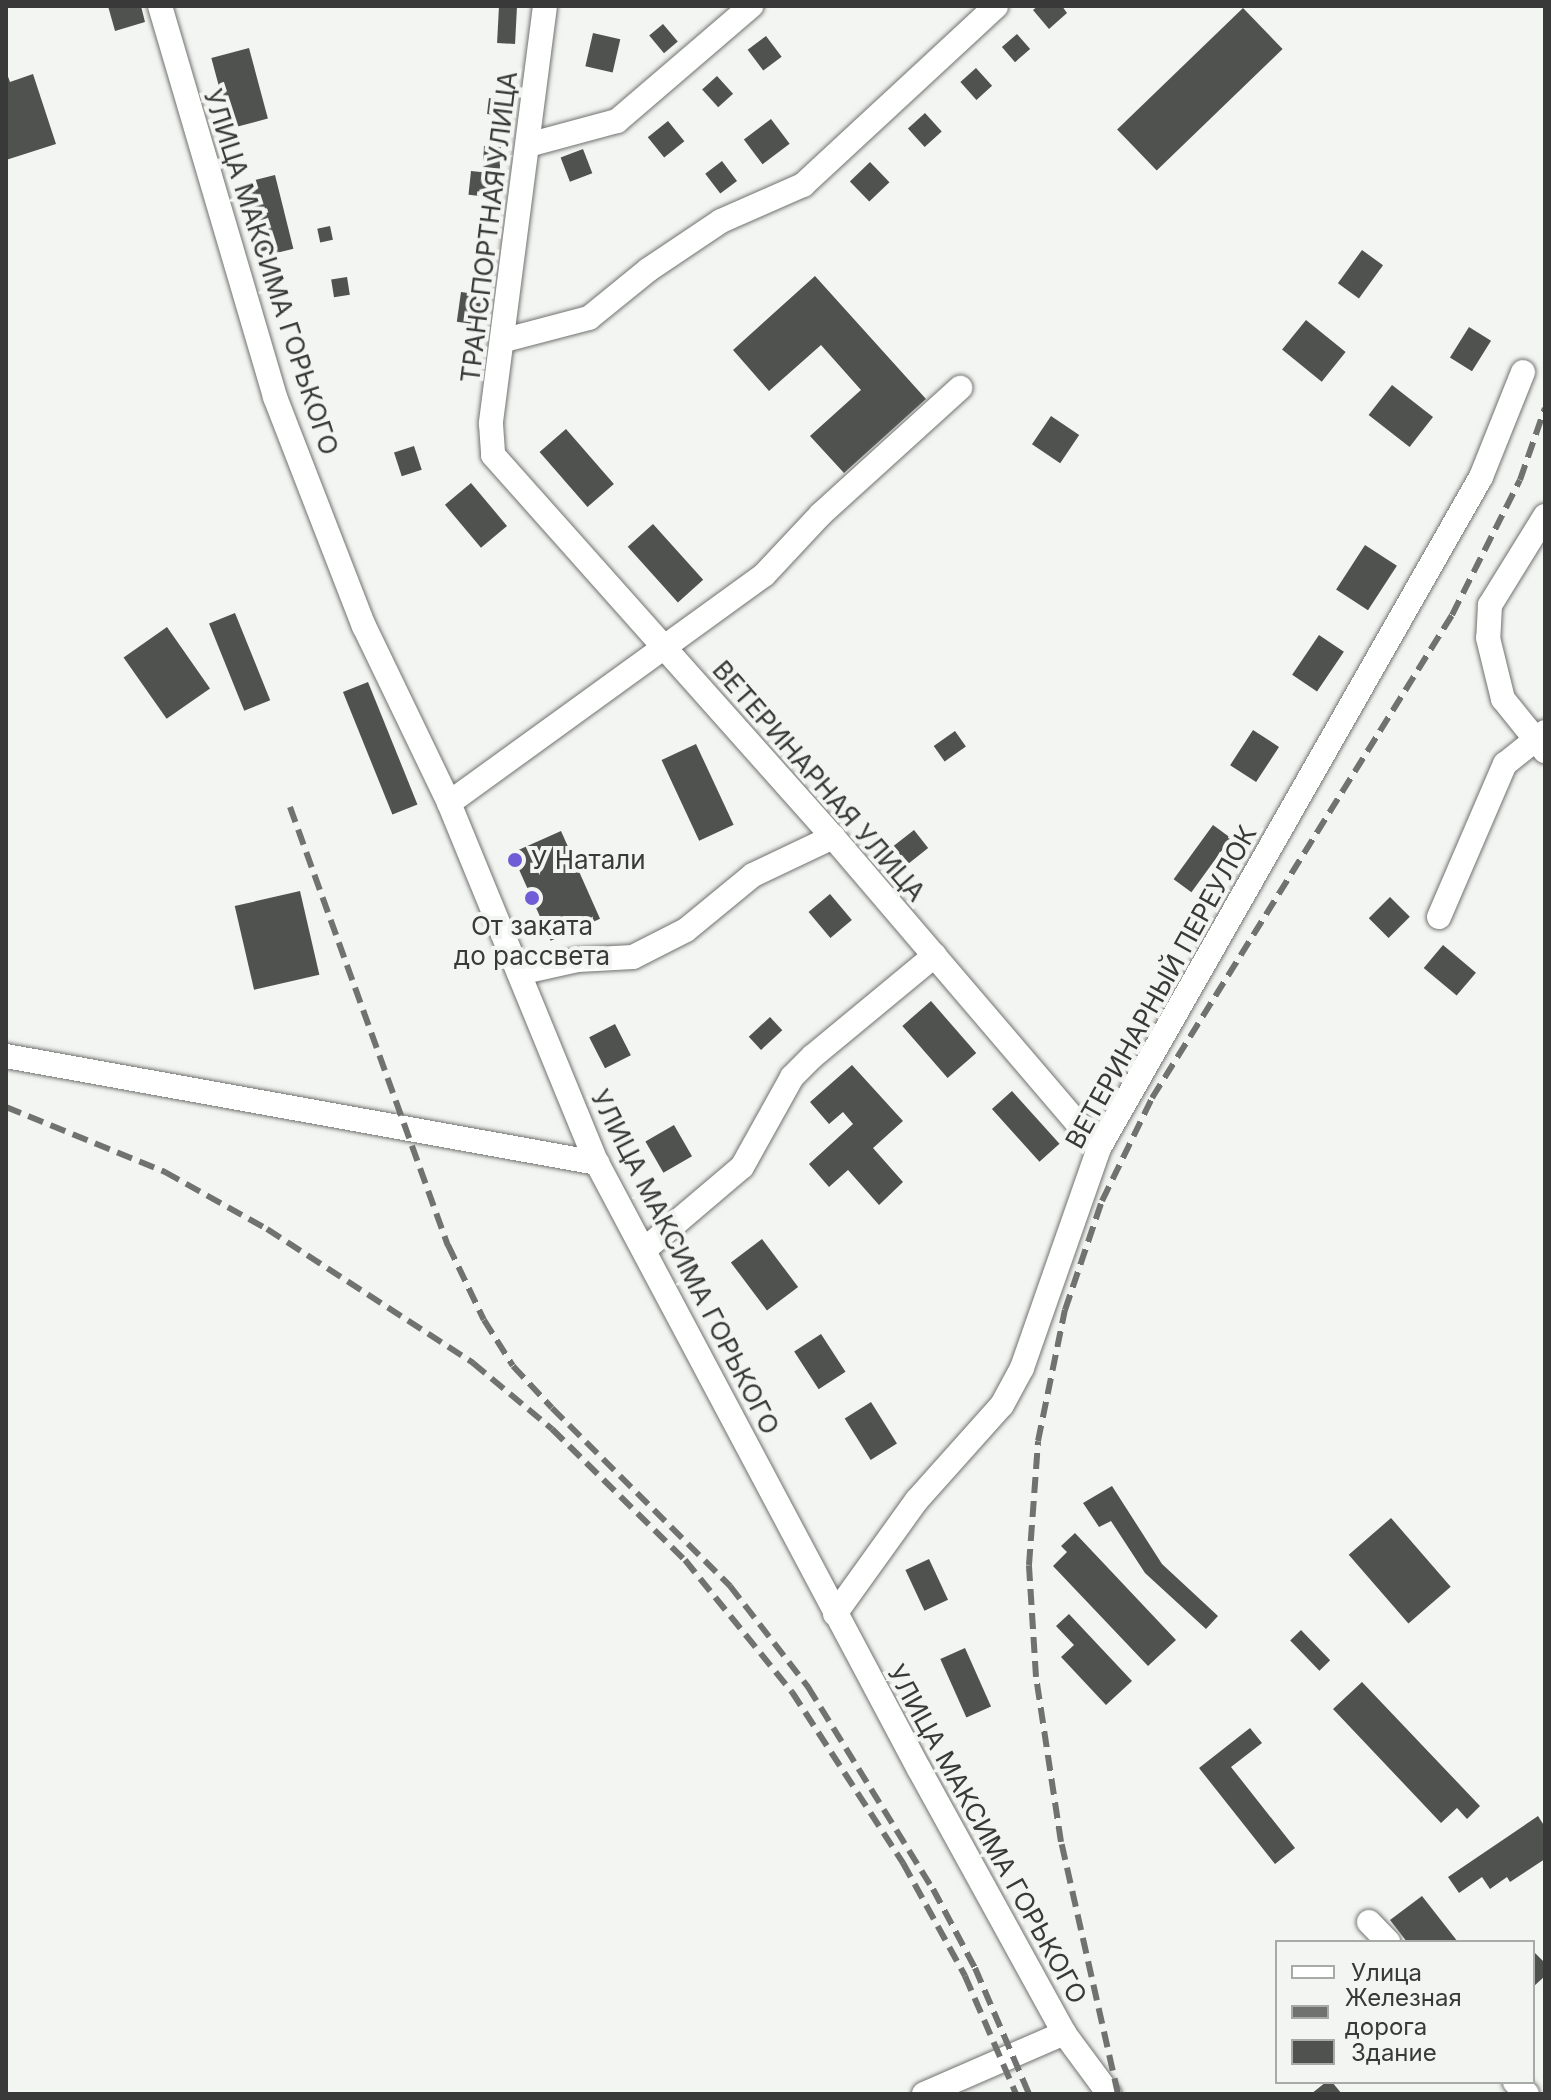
<!DOCTYPE html>
<html>
<head>
<meta charset="utf-8">
<style>
  body { margin:0 }
  #map { position:relative; width:1551px; height:2100px; overflow:hidden; background:#f3f5f2; font-family:Inter,sans-serif }
  div>[style] { position:absolute }
  .building>* { inset:0; background:#505250; transform-origin:0 0 }
  .roads { filter:drop-shadow(0 0 2px #70726f) drop-shadow(0 0 2px #70726f) }
  .minor>* { height:24px; margin:-12px; padding:0 12px; transform-origin:12px; border-radius:12px; background:#fff }
  .rail>* { height:6px; margin-top:-3px; transform-origin:0; background:repeating-linear-gradient(90deg,#707270 0 16px,transparent 0 24px) }
  .dots>* { width:22px; height:22px; translate:-50% -50%; box-sizing:border-box; border:4px solid #f3f5f2; border-radius:50% }
  span { translate:-50% -50%; white-space:nowrap; text-align:center; line-height:1.15; -webkit-text-stroke:8px #f3f5f2; paint-order:stroke }
  .street-label { font-size:26px; color:#383938 }
  .poi-label { font-size:26px; color:#383938 }
  .left { translate:0 -50%; text-align:left }
  .frame { position:absolute; inset:0; border:8px solid #383938; pointer-events:none }
  .legend { position:absolute; left:1275px; top:1940px; width:260px; height:144px; box-sizing:border-box; background:#f3f5f2; border:2px solid #a8aaa8; margin:0; padding:10px 14px; list-style:none; font-size:24px; color:#383938 }
  .legend li { display:flex; align-items:center; gap:16px; height:40px }
  .legend b { width:40px; border:2px solid #a8aaa8 }
</style>
</head>
<body>
<div id="map">
  <div class="building">
    <i style="clip-path:polygon(108px 6px,141px 6px,145px 22px,115px 31px)"></i>
    <i style="left:499px;top:6px;width:18px;height:37px;rotate:3deg"></i>
    <i style="clip-path:polygon(1038px 6px,1062px 6px,1067px 13px,1049px 29px,1033px 10px)"></i>
    <i style="left:1243px;top:8px;width:57px;height:175px;rotate:46deg"></i>
    <i style="left:663px;top:24px;width:23px;height:18px;rotate:50deg"></i>
    <i style="left:593px;top:33px;width:28px;height:34px;rotate:13deg"></i>
    <i style="left:1017px;top:34px;width:20px;height:20px;rotate:49deg"></i>
    <i style="left:766px;top:36px;width:26px;height:23px;rotate:53deg"></i>
    <i style="left:249px;top:48px;width:73px;height:39px;rotate:75deg"></i>
    <i style="left:976px;top:68px;width:24px;height:21px;rotate:48deg"></i>
    <i style="clip-path:polygon(6px 71px,10px 82px,33px 74px,56px 144px,6px 160px)"></i>
    <i style="left:717px;top:76px;width:24px;height:20px;rotate:48deg"></i>
    <i style="left:489px;top:98px;width:16px;height:16px;rotate:7deg"></i>
    <i style="left:925px;top:113px;width:25px;height:23px;rotate:48deg"></i>
    <i style="left:771px;top:119px;width:31px;height:34px;rotate:53deg"></i>
    <i style="left:668px;top:121px;width:26px;height:26px;rotate:51deg"></i>
    <i style="left:484px;top:146px;width:17px;height:22px;rotate:3deg"></i>
    <i style="left:583px;top:149px;width:26px;height:24px;rotate:69deg"></i>
    <i style="left:722px;top:161px;width:25px;height:21px;rotate:53deg"></i>
    <i style="left:870px;top:162px;width:28px;height:28px;rotate:46deg"></i>
    <i style="left:471px;top:171px;width:27px;height:24px;rotate:6deg"></i>
    <i style="left:275px;top:175px;width:76px;height:33px;rotate:76deg"></i>
    <i style="left:330px;top:226px;width:14px;height:13px;rotate:78deg"></i>
    <i style="left:1362px;top:250px;width:26px;height:41px;rotate:36deg"></i>
    <i style="clip-path:polygon(815px 276px,926px 399px,844px 473px,810px 436px,861px 390px,821px 345px,769px 391px,733px 350px)"></i>
    <i style="left:347px;top:277px;width:18px;height:16px;rotate:81deg"></i>
    <i style="left:461px;top:292px;width:21px;height:30px;rotate:8deg"></i>
    <i style="left:1306px;top:320px;width:51px;height:38px;rotate:39deg"></i>
    <i style="left:1469px;top:327px;width:26px;height:36px;rotate:32deg"></i>
    <i style="left:1392px;top:385px;width:52px;height:38px;rotate:38deg"></i>
    <i style="left:1051px;top:416px;width:34px;height:34px;rotate:34deg"></i>
    <i style="left:566px;top:429px;width:73px;height:35px;rotate:49deg"></i>
    <i style="left:414px;top:446px;width:25px;height:21px;rotate:72deg"></i>
    <i style="left:471px;top:483px;width:56px;height:34px;rotate:50deg"></i>
    <i style="left:653px;top:524px;width:75px;height:34px;rotate:48deg"></i>
    <i style="left:1365px;top:545px;width:38px;height:53px;rotate:33deg"></i>
    <i style="left:235px;top:613px;width:94px;height:28px;rotate:68deg"></i>
    <i style="left:167px;top:627px;width:75px;height:53px;rotate:55deg"></i>
    <i style="left:1319px;top:635px;width:30px;height:48px;rotate:34deg"></i>
    <i style="left:368px;top:682px;width:132px;height:27px;rotate:68deg"></i>
    <i style="left:1253px;top:730px;width:31px;height:42px;rotate:33deg"></i>
    <i style="left:955px;top:731px;width:19px;height:26px;rotate:55deg"></i>
    <i style="left:696px;top:744px;width:89px;height:38px;rotate:65deg"></i>
    <i style="left:1213px;top:825px;width:22px;height:67px;rotate:36deg"></i>
    <i style="left:914px;top:830px;width:23px;height:26px;rotate:52deg"></i>
    <i style="left:561px;top:831px;width:96px;height:54px;rotate:66deg"></i>
    <i style="left:300px;top:891px;width:86px;height:67px;rotate:77deg"></i>
    <i style="left:830px;top:894px;width:34px;height:28px;rotate:50deg"></i>
    <i style="left:1390px;top:897px;width:28px;height:30px;rotate:45deg"></i>
    <i style="left:1443px;top:945px;width:43px;height:30px;rotate:40deg"></i>
    <i style="left:931px;top:1001px;width:69px;height:38px;rotate:49deg"></i>
    <i style="left:770px;top:1017px;width:18px;height:29px;rotate:47deg"></i>
    <i style="left:615px;top:1024px;width:35px;height:29px;rotate:63deg"></i>
    <i style="clip-path:polygon(852px 1065px,903px 1121px,873px 1148px,903px 1182px,879px 1205px,848px 1170px,829px 1187px,809px 1164px,853px 1124px,843px 1112px,829px 1124px,810px 1102px)"></i>
    <i style="left:1012px;top:1091px;width:71px;height:27px;rotate:48deg"></i>
    <i style="left:674px;top:1125px;width:36px;height:33px;rotate:60deg"></i>
    <i style="left:762px;top:1239px;width:60px;height:39px;rotate:53deg"></i>
    <i style="left:821px;top:1334px;width:45px;height:32px;rotate:57deg"></i>
    <i style="left:871px;top:1402px;width:49px;height:31px;rotate:58deg"></i>
    <i style="clip-path:polygon(1112px 1486px,1162px 1564px,1218px 1616px,1206px 1629px,1145px 1573px,1111px 1521px,1099px 1527px,1083px 1503px)"></i>
    <i style="left:1391px;top:1518px;width:91px;height:56px;rotate:49deg"></i>
    <i style="clip-path:polygon(1075px 1533px,1176px 1640px,1148px 1666px,1053px 1566px,1067px 1552px,1061px 1546px)"></i>
    <i style="left:929px;top:1559px;width:45px;height:26px;rotate:65deg"></i>
    <i style="clip-path:polygon(1069px 1614px,1132px 1681px,1106px 1705px,1061px 1657px,1074px 1645px,1056px 1626px)"></i>
    <i style="left:1301px;top:1630px;width:42px;height:15px;rotate:46deg"></i>
    <i style="left:965px;top:1648px;width:64px;height:27px;rotate:66deg"></i>
    <i style="clip-path:polygon(1362px 1682px,1480px 1806px,1467px 1819px,1457px 1808px,1441px 1823px,1333px 1709px)"></i>
    <i style="clip-path:polygon(1250px 1728px,1262px 1743px,1231px 1767px,1295px 1848px,1275px 1864px,1199px 1768px)"></i>
    <i style="clip-path:polygon(1538px 1816px,1545px 1827px,1545px 1859px,1510px 1882px,1507px 1877px,1490px 1889px,1482px 1877px,1459px 1893px,1448px 1877px)"></i>
    <i style="clip-path:polygon(1422px 1896px,1458px 1942px,1407px 1942px,1390px 1920px)"></i>
    <i style="clip-path:polygon(1533px 1951px,1545px 1963px,1545px 1976px,1533px 1987px)"></i>
    <i style="clip-path:polygon(1326px 2082px,1332px 2082px,1342px 2094px,1311px 2094px)"></i>
  </div>
  <div class="roads">
    <div class="minor">
      <i style="left:160px;top:6px;width:408px;rotate:73.6deg"></i>
      <i style="left:275px;top:397px;width:246px;rotate:68.8deg"></i>
      <i style="left:364px;top:626px;width:196px;rotate:64.3deg"></i>
      <i style="left:449px;top:803px;width:389px;rotate:67.7deg"></i>
      <i style="left:597px;top:1163px;width:686px;rotate:62.02deg"></i>
      <i style="left:919px;top:1769px;width:301px;rotate:61.2deg"></i>
      <i style="left:1064px;top:2033px;width:76px;rotate:53.6deg"></i>
      <i style="left:545px;top:6px;width:421px;rotate:97.4deg"></i>
      <i style="left:491px;top:424px;width:31px;rotate:86deg"></i>
      <i style="left:493px;top:455px;width:511px;rotate:48.33deg"></i>
      <i style="left:833px;top:837px;width:409px;rotate:49.5deg"></i>
      <i style="left:528px;top:145px;width:92px;rotate:-15.1deg"></i>
      <i style="left:617px;top:121px;width:177px;rotate:-40.6deg"></i>
      <i style="left:505px;top:340px;width:87px;rotate:-14.7deg"></i>
      <i style="left:589px;top:318px;width:76px;rotate:-39.1deg"></i>
      <i style="left:648px;top:270px;width:88px;rotate:-33.9deg"></i>
      <i style="left:721px;top:221px;width:90px;rotate:-23.7deg"></i>
      <i style="left:803px;top:185px;width:263px;rotate:-42.8deg"></i>
      <i style="left:1545px;top:516px;width:105px;rotate:121.7deg"></i>
      <i style="left:1490px;top:605px;width:33px;rotate:93deg"></i>
      <i style="left:1488px;top:638px;width:63px;rotate:76.2deg"></i>
      <i style="left:1503px;top:699px;width:67px;rotate:51.1deg"></i>
      <i style="left:449px;top:803px;width:389px;rotate:-35.9deg"></i>
      <i style="left:764px;top:575px;width:83px;rotate:-46.9deg"></i>
      <i style="left:821px;top:514px;width:188px;rotate:-42.2deg"></i>
      <i style="left:1439px;top:917px;width:167px;rotate:-66.7deg"></i>
      <i style="left:1505px;top:764px;width:51px;rotate:-38.7deg"></i>
      <i style="left:519px;top:973px;width:60px;rotate:-12.4deg"></i>
      <i style="left:578px;top:960px;width:55px;rotate:-3.1deg"></i>
      <i style="left:633px;top:957px;width:59px;rotate:-27deg"></i>
      <i style="left:686px;top:930px;width:87px;rotate:-39.4deg"></i>
      <i style="left:753px;top:875px;width:89px;rotate:-25.4deg"></i>
      <i style="left:6px;top:1056px;width:601px;rotate:10.26deg"></i>
      <i style="left:644px;top:1250px;width:128px;rotate:-40.3deg"></i>
      <i style="left:742px;top:1167px;width:103px;rotate:-60.9deg"></i>
      <i style="left:792px;top:1077px;width:30px;rotate:-45deg"></i>
      <i style="left:813px;top:1056px;width:158px;rotate:-39.6deg"></i>
      <i style="left:835px;top:1614px;width:140px;rotate:-54.3deg"></i>
      <i style="left:917px;top:1500px;width:127px;rotate:-48.2deg"></i>
      <i style="left:1002px;top:1405px;width:42px;rotate:-61.6deg"></i>
      <i style="left:1022px;top:1368px;width:233px;rotate:-70.7deg"></i>
      <i style="left:1099px;top:1148px;width:772px;rotate:-60.35deg"></i>
      <i style="left:1481px;top:477px;width:113px;rotate:-68.2deg"></i>
      <i style="left:1369px;top:1922px;width:28px;rotate:46deg"></i>
      <i style="left:1515px;top:2082px;width:17px;rotate:45deg"></i>
      <i style="left:924px;top:2094px;width:153px;rotate:-23.5deg"></i>
    </div>
  </div>
  <div class="rail">
    <i style="left:290px;top:807px;width:466px;rotate:70.2deg"></i>
    <i style="left:448px;top:1245px;width:83px;rotate:64.4deg"></i>
    <i style="left:484px;top:1320px;width:54px;rotate:57.8deg"></i>
    <i style="left:513px;top:1366px;width:57px;rotate:47.1deg"></i>
    <i style="left:552px;top:1408px;width:252px;rotate:45deg"></i>
    <i style="left:730px;top:1586px;width:128px;rotate:52.3deg"></i>
    <i style="left:808px;top:1687px;width:238px;rotate:58.3deg"></i>
    <i style="left:933px;top:1889px;width:89px;rotate:62deg"></i>
    <i style="left:975px;top:1968px;width:137px;rotate:66.8deg"></i>
    <i style="left:6px;top:1107px;width:172px;rotate:22.2deg"></i>
    <i style="left:165px;top:1172px;width:117px;rotate:29.2deg"></i>
    <i style="left:267px;top:1229px;width:246px;rotate:33deg"></i>
    <i style="left:473px;top:1363px;width:103px;rotate:39.9deg"></i>
    <i style="left:552px;top:1429px;width:187px;rotate:44.6deg"></i>
    <i style="left:685px;top:1560px;width:170px;rotate:51deg"></i>
    <i style="left:792px;top:1692px;width:204px;rotate:57deg"></i>
    <i style="left:903px;top:1863px;width:129px;rotate:61.2deg"></i>
    <i style="left:965px;top:1976px;width:129px;rotate:66.6deg"></i>
    <i style="left:1118px;top:2094px;width:258px;rotate:-102.7deg"></i>
    <i style="left:1061px;top:1842px;width:167px;rotate:-98.6deg"></i>
    <i style="left:1036px;top:1677px;width:112px;rotate:-93.6deg"></i>
    <i style="left:1029px;top:1565px;width:124px;rotate:-85.8deg"></i>
    <i style="left:1038px;top:1441px;width:134px;rotate:-78.4deg"></i>
    <i style="left:1065px;top:1310px;width:115px;rotate:-71.3deg"></i>
    <i style="left:1102px;top:1201px;width:114px;rotate:-64.1deg"></i>
    <i style="left:1152px;top:1098px;width:569px;rotate:-58.15deg"></i>
    <i style="left:1452px;top:615px;width:151px;rotate:-63.3deg"></i>
    <i style="left:1520px;top:480px;width:76px;rotate:-70.9deg"></i>
  </div>
  <div class="dots">
    <i style="left:515px;top:860px;background:#6f5cd6"></i>
    <i style="left:532px;top:898px;background:#6f5cd6"></i>
  </div>
  <div class="street-label">
    <span style="left:489px;top:227px;rotate:-83deg">ТРАНСПОРТНАЯ УЛИЦА</span>
    <span style="left:271px;top:272px;rotate:72deg">УЛИЦА МАКСИМА ГОРЬКОГО</span>
    <span style="left:819px;top:781px;rotate:49deg">ВЕТЕРИНАРНАЯ УЛИЦА</span>
    <span style="left:1161px;top:987px;rotate:-61deg">ВЕТЕРИНАРНЫЙ ПЕРЕУЛОК</span>
    <span style="left:685px;top:1262px;rotate:63deg">УЛИЦА МАКСИМА ГОРЬКОГО</span>
    <span style="left:987px;top:1834px;rotate:61deg">УЛИЦА МАКСИМА ГОРЬКОГО</span>
  </div>
  <div class="poi-label">
    <span class="left" style="left:531px;top:860px">У Натали</span>
    <span style="left:532px;top:941px">От заката<br>до рассвета</span>
  </div>
  <div class="frame"></div>
  <ul class="legend">
  <li><b style="height:10px;background:#fff"></b>Улица</li>
  <li><b style="height:10px;background:#707270"></b>Железная дорога</li>
  <li><b style="height:22px;background:#505250"></b>Здание</li>
  </ul>
</div>
</body>
</html>
